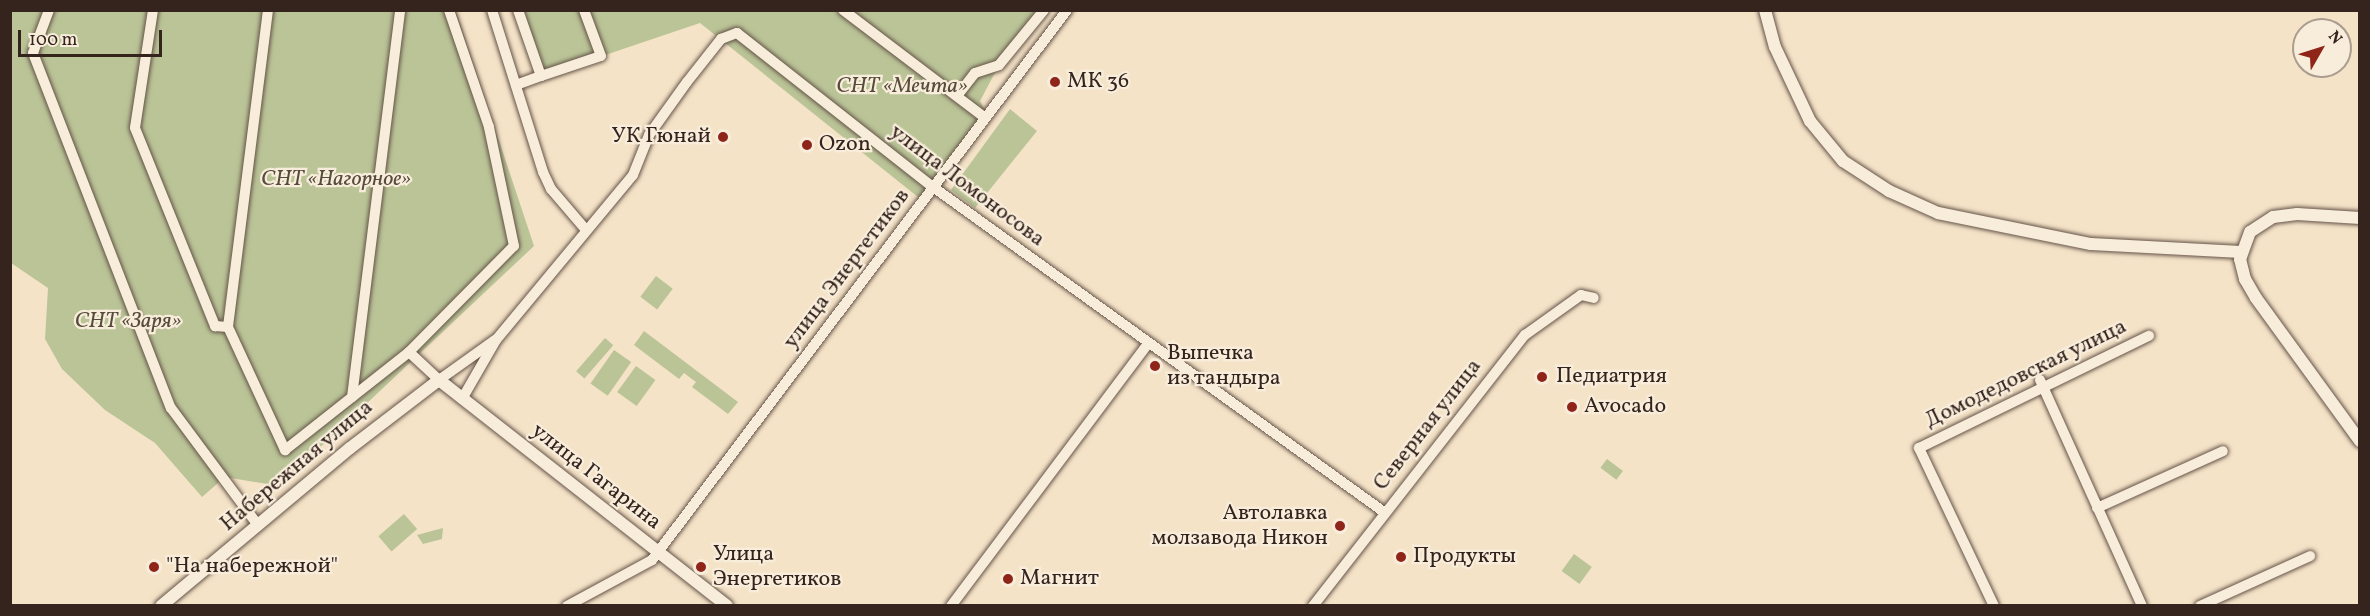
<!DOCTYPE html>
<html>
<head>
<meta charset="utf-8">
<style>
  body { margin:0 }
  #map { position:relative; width:2370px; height:616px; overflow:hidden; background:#f5e3c8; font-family:Vollkorn,serif }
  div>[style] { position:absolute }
  .green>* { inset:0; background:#bac497; transform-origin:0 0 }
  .roads { filter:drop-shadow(0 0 2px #655448) drop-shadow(0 0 2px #655448) }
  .minor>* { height:10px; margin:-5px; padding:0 5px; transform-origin:5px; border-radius:5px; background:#f8eddb }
  .tertiary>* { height:12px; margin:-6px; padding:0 6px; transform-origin:6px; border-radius:6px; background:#f8eddb }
  .dots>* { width:16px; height:16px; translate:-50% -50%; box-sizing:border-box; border:3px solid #f8eddb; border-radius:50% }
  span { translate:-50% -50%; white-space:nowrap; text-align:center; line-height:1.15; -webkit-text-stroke:4.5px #f8eddb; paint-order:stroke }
  .poi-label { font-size:22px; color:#35241e }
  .left { translate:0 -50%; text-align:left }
  .right { translate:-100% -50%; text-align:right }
  .park-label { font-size:22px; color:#564c3c; font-style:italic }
  .street-label { font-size:22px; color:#35241e }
  .frame { position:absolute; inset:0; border:12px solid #35241e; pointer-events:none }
  .north { position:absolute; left:2292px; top:18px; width:60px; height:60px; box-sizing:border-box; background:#f8eddb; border:2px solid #aa9d8f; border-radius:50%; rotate:51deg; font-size:16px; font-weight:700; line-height:24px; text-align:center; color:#35241e }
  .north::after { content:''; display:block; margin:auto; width:21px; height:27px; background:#8f2418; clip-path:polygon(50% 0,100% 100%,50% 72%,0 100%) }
  .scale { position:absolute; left:18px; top:30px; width:144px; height:27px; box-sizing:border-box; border:3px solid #35241e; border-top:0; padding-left:8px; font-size:18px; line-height:21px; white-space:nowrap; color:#35241e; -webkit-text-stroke:4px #f8eddb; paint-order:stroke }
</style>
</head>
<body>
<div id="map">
  <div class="green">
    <i style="clip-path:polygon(10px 11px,456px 11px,534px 246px,279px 486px,225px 477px,202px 497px,155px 443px,105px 410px,62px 369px,45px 339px,48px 288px,11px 263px)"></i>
    <i style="clip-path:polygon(515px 11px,1044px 11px,999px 65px,980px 101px,988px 116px,923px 201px,700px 23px,537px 78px)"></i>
    <i style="clip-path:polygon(1010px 109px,1037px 131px,975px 208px,951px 190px)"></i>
    <i style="left:656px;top:276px;width:21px;height:26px;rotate:37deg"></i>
    <i style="clip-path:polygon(644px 331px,738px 402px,728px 414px,692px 387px,696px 382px,684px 373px,679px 379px,634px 345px)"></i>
    <i style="left:605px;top:338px;width:11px;height:44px;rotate:41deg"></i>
    <i style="left:614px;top:350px;width:21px;height:41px;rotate:35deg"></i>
    <i style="left:636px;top:366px;width:24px;height:32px;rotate:36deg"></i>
    <i style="left:1607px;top:459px;width:20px;height:11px;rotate:37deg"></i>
    <i style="left:404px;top:514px;width:20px;height:34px;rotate:49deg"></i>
    <i style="clip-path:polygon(443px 528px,442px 539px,423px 544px,417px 535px)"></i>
    <i style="left:1574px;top:554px;width:22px;height:21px;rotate:36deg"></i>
  </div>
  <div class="roads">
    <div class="minor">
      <i style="left:49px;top:10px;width:46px;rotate:110.4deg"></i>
      <i style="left:33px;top:53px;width:381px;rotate:68.8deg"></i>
      <i style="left:171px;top:408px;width:146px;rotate:53.4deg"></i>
      <i style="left:153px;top:10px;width:119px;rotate:98.7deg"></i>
      <i style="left:135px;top:128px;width:214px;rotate:68deg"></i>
      <i style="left:215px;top:326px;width:13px;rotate:4deg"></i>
      <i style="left:268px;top:10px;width:320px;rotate:97.2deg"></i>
      <i style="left:228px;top:327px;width:136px;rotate:65.1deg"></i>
      <i style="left:285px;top:450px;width:158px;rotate:-38.3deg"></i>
      <i style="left:409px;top:352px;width:149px;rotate:-45.3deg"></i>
      <i style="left:514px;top:246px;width:122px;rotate:-101.9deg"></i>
      <i style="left:489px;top:127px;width:124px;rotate:-108.9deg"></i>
      <i style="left:492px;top:10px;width:170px;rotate:72.5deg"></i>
      <i style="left:543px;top:172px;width:19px;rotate:65deg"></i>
      <i style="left:551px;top:189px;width:54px;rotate:49.5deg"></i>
      <i style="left:518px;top:10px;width:70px;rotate:70.8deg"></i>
      <i style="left:541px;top:76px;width:63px;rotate:-18.4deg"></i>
      <i style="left:601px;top:56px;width:49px;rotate:-110.3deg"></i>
      <i style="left:843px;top:10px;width:177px;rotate:37.2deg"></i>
      <i style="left:516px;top:85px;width:27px;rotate:-20deg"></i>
      <i style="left:957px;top:96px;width:29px;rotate:-52deg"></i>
      <i style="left:975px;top:73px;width:25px;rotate:-18deg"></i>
      <i style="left:999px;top:65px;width:71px;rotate:-50.7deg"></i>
      <i style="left:409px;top:352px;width:41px;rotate:43deg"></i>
      <i style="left:439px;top:380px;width:69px;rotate:-35.5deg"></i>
      <i style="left:2040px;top:380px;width:248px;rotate:65.7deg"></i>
      <i style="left:352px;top:397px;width:390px;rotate:-82.9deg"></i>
      <i style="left:462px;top:399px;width:68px;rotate:-60deg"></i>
      <i style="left:496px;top:340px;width:214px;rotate:-50.3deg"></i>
      <i style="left:633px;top:175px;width:43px;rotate:-68.2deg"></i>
      <i style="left:649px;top:135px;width:65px;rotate:-54.4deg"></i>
      <i style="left:687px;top:82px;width:55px;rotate:-51.7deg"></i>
      <i style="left:721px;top:39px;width:17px;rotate:-21deg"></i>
      <i style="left:737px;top:33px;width:249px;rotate:38.2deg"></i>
      <i style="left:933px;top:187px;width:556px;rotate:35.78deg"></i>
      <i style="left:2097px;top:508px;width:138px;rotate:-24.3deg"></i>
      <i style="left:567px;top:606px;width:97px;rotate:-28.4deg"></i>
      <i style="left:652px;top:560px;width:689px;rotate:-52.96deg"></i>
      <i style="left:951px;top:606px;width:328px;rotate:-53.1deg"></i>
      <i style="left:1313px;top:606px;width:344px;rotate:-52deg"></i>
      <i style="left:1525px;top:335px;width:69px;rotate:-35.5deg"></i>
      <i style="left:1581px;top:295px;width:13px;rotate:13deg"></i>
      <i style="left:1994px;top:606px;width:175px;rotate:-115.4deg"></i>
      <i style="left:1919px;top:448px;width:256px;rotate:-26deg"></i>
      <i style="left:2200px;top:606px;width:121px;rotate:-24.4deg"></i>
    </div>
    <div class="tertiary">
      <i style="left:1765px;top:10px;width:38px;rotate:75deg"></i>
      <i style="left:1775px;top:47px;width:82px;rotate:64.7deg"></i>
      <i style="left:1810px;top:121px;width:52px;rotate:50.5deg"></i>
      <i style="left:1843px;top:161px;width:55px;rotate:33.1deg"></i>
      <i style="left:1889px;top:191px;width:54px;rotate:24.2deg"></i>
      <i style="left:1938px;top:213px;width:156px;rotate:11.5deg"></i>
      <i style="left:2091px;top:244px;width:150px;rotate:3.1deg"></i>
      <i style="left:2360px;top:218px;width:63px;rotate:-176.4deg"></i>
      <i style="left:2297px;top:214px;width:24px;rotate:173deg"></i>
      <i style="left:2273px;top:217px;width:27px;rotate:147deg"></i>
      <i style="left:2250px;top:232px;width:29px;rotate:110deg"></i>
      <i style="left:2240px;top:259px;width:21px;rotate:76deg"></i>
      <i style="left:2245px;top:279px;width:22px;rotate:60deg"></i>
      <i style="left:2256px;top:298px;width:177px;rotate:54deg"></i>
      <i style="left:161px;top:606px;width:246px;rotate:-39.9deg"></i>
      <i style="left:350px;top:448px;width:112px;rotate:-37.4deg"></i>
      <i style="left:439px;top:380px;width:366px;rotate:38.1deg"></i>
    </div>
  </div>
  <div class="dots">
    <i style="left:1055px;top:82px;background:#8f2418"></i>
    <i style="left:723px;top:137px;background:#8f2418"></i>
    <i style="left:807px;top:145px;background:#8f2418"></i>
    <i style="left:1155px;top:366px;background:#8f2418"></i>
    <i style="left:1542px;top:377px;background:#8f2418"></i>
    <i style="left:1572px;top:407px;background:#8f2418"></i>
    <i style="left:1340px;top:526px;background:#8f2418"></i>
    <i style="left:1401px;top:557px;background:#8f2418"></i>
    <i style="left:154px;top:567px;background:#8f2418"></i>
    <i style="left:701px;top:567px;background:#8f2418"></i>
    <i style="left:1008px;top:579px;background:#8f2418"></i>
  </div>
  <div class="poi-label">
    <span class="left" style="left:1067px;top:82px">МК 36</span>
    <span class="right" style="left:711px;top:137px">УК Гюнай</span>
    <span class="left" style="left:819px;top:145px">Ozon</span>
    <span class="left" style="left:1167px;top:366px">Выпечка<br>из тандыра</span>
    <span class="left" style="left:1556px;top:377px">Педиатрия</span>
    <span class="left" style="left:1584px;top:407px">Avocado</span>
    <span class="right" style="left:1328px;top:526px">Автолавка<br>молзавода Никон</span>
    <span class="left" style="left:713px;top:567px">Улица<br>Энергетиков</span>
    <span class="left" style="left:1413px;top:557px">Продукты</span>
    <span class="left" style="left:166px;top:567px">"На набережной"</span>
    <span class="left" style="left:1020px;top:579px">Магнит</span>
  </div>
  <div class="park-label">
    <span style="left:902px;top:87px">СНТ «Мечта»</span>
    <span style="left:336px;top:180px">СНТ «Нагорное»</span>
    <span style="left:128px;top:322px">СНТ «Заря»</span>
  </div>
  <div class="street-label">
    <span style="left:967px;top:186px;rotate:37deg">улица Ломоносова</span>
    <span style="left:847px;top:269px;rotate:-53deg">улица Энергетиков</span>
    <span style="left:2026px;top:374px;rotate:-26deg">Домодедовская улица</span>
    <span style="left:1428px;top:425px;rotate:-52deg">Северная улица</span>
    <span style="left:297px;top:466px;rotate:-40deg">Набережная улица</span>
    <span style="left:596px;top:477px;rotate:38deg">улица Гагарина</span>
  </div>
  <div class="frame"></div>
  <div class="north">N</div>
  <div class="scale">100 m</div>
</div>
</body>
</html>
